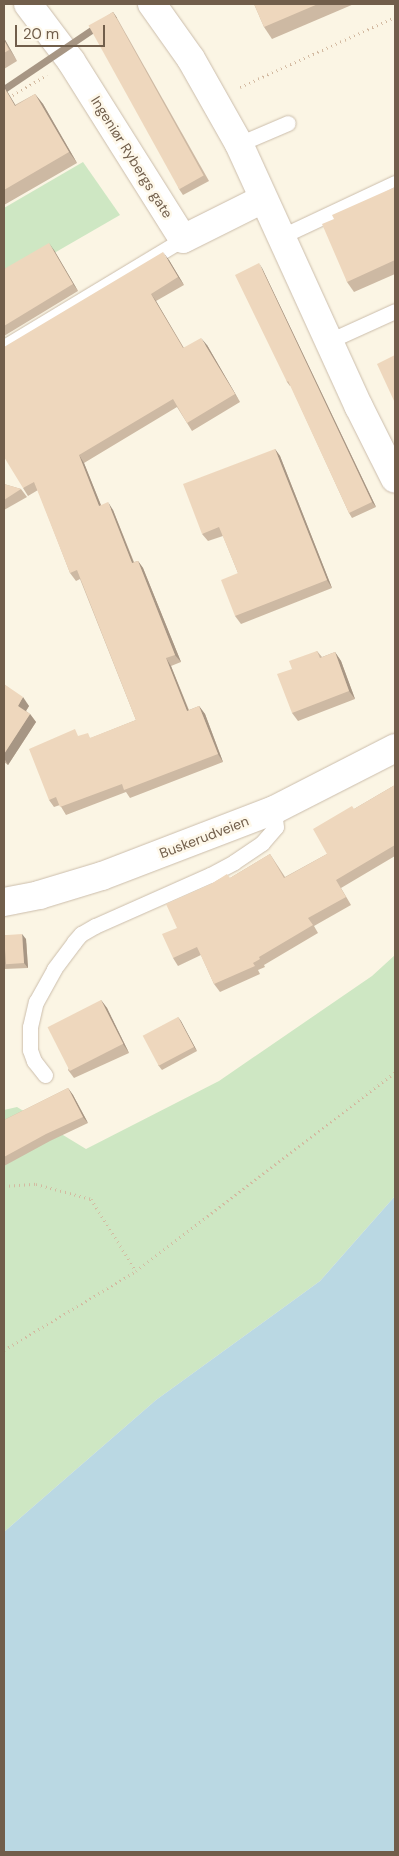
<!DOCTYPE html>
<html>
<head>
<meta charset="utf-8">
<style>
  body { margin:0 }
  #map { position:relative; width:399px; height:1856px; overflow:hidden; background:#fbf5e4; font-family:"DM Sans",sans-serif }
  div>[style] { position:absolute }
  .green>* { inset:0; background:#cee7c3 }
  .water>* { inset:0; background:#bad8e3 }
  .path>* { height:3px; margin-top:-1.5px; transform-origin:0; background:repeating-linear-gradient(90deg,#d3baa1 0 1px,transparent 0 5px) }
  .roads { filter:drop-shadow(0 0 1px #cbbdab) drop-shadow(0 0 1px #cbbdab) }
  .lane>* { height:15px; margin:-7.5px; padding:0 7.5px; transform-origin:7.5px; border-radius:7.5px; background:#fff }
  .street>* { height:28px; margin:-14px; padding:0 14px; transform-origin:14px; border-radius:14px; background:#fff }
  .secondary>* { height:28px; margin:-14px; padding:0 14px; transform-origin:14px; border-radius:14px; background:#fff }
  .wall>* { inset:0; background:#cdb9a3 }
  .shaded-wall>* { inset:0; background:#a79684; transform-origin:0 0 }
  .building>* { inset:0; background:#eed7bd; transform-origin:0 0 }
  span { translate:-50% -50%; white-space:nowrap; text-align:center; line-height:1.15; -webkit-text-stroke:5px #fef8ea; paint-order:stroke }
  .street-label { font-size:14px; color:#715e4b }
  .frame { position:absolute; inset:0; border:5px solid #715e4b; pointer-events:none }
  .scale { position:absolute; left:15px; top:25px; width:90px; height:22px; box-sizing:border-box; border:2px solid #715e4b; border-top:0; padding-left:6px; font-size:15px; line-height:18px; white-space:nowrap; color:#715e4b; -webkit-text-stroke:4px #fef8ea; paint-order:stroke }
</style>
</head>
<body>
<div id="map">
  <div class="green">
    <i style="clip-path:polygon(83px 162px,120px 215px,4px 282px,4px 208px)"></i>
    <i style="clip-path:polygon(395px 955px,395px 1196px,320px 1281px,156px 1400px,4px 1532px,4px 1110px,17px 1107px,86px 1149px,219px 1081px,372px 976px)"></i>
  </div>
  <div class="water">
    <i style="clip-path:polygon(395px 1196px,395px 1852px,4px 1852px,4px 1532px,156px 1400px,320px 1281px)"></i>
  </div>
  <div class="path">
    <i style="left:240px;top:87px;width:170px;rotate:-24.3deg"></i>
    <i style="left:4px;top:100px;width:50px;rotate:-30.2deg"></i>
    <i style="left:4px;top:1186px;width:32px;rotate:-4deg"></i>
    <i style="left:36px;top:1184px;width:57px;rotate:15.3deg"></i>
    <i style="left:91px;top:1199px;width:85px;rotate:58deg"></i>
    <i style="left:4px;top:1350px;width:154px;rotate:-30.9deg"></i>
    <i style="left:136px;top:1271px;width:327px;rotate:-37.5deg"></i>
  </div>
  <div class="roads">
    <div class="lane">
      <i style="left:239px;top:144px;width:53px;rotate:-23.2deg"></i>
      <i style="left:280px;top:237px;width:127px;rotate:-25.2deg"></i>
      <i style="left:329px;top:341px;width:72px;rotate:-24.4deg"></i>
      <i style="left:4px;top:347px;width:209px;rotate:-31.1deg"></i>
      <i style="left:45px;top:1075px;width:18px;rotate:-128deg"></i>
      <i style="left:34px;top:1061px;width:12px;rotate:-110deg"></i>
      <i style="left:30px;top:1050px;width:23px;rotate:-90deg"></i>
      <i style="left:30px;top:1027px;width:26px;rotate:-77deg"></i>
      <i style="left:36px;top:1002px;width:38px;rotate:-61deg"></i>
      <i style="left:54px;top:969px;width:34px;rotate:-53deg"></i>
      <i style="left:74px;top:942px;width:11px;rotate:-49deg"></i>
      <i style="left:81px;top:934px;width:16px;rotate:-30deg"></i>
      <i style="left:95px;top:926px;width:126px;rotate:-23.9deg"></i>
      <i style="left:210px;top:875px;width:27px;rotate:-28deg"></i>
      <i style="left:234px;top:862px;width:34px;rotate:-34deg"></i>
      <i style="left:262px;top:843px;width:21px;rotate:-49deg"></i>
      <i style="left:276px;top:827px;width:17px;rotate:-97deg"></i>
    </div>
    <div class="street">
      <i style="left:28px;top:4px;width:71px;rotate:53deg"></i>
      <i style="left:71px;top:61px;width:210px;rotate:57.8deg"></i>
      <i style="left:183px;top:239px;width:89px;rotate:-26.6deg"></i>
      <i style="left:152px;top:4px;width:67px;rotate:54.7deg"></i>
      <i style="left:191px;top:59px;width:98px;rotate:60.5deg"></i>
      <i style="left:239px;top:144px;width:289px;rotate:65.5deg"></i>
      <i style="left:359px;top:407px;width:80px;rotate:63.4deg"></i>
    </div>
    <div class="secondary">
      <i style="left:4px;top:902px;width:36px;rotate:-11deg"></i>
      <i style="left:39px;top:895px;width:66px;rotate:-16.8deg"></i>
      <i style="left:102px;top:876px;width:184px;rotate:-21deg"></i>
      <i style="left:274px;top:810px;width:136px;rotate:-27.1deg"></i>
    </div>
  </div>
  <div class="wall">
    <i style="clip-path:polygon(254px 4px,354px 4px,272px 39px,264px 27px)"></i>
    <i style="clip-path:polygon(113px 12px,117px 18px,209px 181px,183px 195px,179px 189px)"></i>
    <i style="clip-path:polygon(4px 38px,17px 61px,4px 69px)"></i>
    <i style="clip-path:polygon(4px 86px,15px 105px,35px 94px,43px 104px,77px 163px,4px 205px)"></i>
    <i style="clip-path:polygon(395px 187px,395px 274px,354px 292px,347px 282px,334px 219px)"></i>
    <i style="clip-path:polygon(54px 250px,78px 291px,4px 336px,4px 269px)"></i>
    <i style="clip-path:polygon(169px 260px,184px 285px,156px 301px,184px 348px,207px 345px,240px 402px,192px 431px,177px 407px,84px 463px,101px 505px,113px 510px,134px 562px,138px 561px,143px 568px,181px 662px,171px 666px,189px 710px,199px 706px,205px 714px,223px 762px,130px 798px,126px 792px,66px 815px,60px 805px,54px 807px,49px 800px,80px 736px,91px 738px,136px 720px,80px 579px,76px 581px,70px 573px,38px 490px,28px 496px,23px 488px)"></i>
    <i style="clip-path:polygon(262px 268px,376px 507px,352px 518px,349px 513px,291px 386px,290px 386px,287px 382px)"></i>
    <i style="clip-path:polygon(275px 449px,280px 456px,332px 588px,241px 624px,235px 616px,238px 573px,223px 536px,208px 541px,202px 534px)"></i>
    <i style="clip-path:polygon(4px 484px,21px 489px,27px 497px,4px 510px)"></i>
    <i style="clip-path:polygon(317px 651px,322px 657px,335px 652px,341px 661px,355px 699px,298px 721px,292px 713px,292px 669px)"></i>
    <i style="clip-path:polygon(4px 684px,29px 706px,26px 711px,30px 714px,36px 722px,8px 765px,4px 762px)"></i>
    <i style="clip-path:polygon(395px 785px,395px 856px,341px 888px,351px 905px,314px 926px,318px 933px,264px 965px,265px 967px,258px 970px,260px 974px,220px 992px,214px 984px,201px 955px,178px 966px,173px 958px,177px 928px,230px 878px,270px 854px,285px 877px,327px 854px,354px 809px)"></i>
    <i style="clip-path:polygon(4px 935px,26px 939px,28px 968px,4px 969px)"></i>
    <i style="clip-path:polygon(101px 1000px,107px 1008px,129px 1053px,74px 1078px,68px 1070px)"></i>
    <i style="clip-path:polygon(178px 1017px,197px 1051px,162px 1070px,158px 1065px)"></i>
    <i style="clip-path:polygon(68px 1088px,73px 1095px,88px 1123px,50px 1141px,4px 1166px,4px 1120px)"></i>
  </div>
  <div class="shaded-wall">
    <i style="left:113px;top:12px;width:7px;height:187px;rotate:56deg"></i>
    <i style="clip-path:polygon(4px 38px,17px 61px,4px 40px)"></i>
    <i style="clip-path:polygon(4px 86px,22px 116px,15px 106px,4px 87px)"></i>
    <i style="clip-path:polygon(35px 94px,43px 104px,77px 163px,69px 152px)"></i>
    <i style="clip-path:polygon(49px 243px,54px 250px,78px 291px,73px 284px)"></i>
    <i style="clip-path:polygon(163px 252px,169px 260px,184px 285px,178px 277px)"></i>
    <i style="clip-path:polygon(259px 263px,262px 268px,376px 507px,372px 502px)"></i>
    <i style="clip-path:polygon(151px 294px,156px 301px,188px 356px,183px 348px)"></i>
    <i style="clip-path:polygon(201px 338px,207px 345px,240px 402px,235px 394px)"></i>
    <i style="clip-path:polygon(275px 449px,280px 456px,332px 588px,327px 580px)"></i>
    <i style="clip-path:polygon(79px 455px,84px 463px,104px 513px,99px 506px)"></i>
    <i style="clip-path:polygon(108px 502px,113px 510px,137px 571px,132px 563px)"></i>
    <i style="clip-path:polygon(138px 561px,143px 568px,181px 662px,175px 655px)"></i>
    <i style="clip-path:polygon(335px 652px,341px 661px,355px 699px,349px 691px)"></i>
    <i style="clip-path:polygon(166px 658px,171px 666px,192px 719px,187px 711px)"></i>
    <i style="clip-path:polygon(23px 697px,29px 706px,24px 714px,18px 706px)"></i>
    <i style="clip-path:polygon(199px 706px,205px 714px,223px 762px,218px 754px)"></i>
    <i style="clip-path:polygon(30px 714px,36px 722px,8px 765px,4px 758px,4px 754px)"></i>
    <i style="clip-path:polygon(22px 934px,26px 939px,28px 968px,24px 963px)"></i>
    <i style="clip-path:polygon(101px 1000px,107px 1008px,129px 1053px,123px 1044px)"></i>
    <i style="clip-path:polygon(178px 1017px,181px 1021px,197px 1051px,194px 1047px)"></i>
    <i style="clip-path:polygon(68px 1088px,73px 1095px,88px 1123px,83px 1117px)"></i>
  </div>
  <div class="building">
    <i style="clip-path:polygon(254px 4px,318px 4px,264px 27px)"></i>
    <i style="left:113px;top:12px;width:187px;height:28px;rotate:61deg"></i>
    <i style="clip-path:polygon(4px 40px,9px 50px,4px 53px)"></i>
    <i style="clip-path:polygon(4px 87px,15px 106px,35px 94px,69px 152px,4px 190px)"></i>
    <i style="clip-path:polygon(395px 187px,395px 260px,347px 282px,322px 224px,334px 219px,332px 215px)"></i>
    <i style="clip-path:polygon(49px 243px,73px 284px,4px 326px,4px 269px)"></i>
    <i style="clip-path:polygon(163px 252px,178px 277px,151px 294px,183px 348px,201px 338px,235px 394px,187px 423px,173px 399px,79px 455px,99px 506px,108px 502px,132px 563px,138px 561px,175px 655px,166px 658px,187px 711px,199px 706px,218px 754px,124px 790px,122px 784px,60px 807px,56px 797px,49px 800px,29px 749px,75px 729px,78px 736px,88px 733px,90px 738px,136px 720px,77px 570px,70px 573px,34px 482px,23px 488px,4px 457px,4px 347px)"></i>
    <i style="clip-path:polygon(259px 263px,372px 502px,349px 513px,288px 381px,287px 382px,235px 275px)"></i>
    <i style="clip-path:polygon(395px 355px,395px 403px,377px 364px)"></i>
    <i style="clip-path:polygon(275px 449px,327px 580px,235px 616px,221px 580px,238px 573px,219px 527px,202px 534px,183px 484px)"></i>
    <i style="clip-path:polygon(4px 484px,21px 489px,4px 500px)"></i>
    <i style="clip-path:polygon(317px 651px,320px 658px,335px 652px,349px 691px,292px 713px,277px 674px,292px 669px,289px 661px)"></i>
    <i style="clip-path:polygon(4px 684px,23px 697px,18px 706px,30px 714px,4px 754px)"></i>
    <i style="clip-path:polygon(395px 785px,395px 845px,336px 880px,346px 897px,308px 918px,313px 925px,259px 957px,260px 959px,253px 963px,255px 966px,214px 984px,197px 947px,173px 958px,162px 934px,177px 928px,166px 904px,211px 884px,227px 874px,230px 878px,270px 854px,284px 878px,327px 854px,313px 829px,352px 806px,354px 809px)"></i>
    <i style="left:22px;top:934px;width:29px;height:18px;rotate:86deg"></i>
    <i style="left:101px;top:1000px;width:49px;height:60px;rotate:63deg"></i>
    <i style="left:178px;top:1017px;width:34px;height:40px;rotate:62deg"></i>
    <i style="clip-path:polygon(68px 1088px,83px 1117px,46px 1134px,4px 1157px,4px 1120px)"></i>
  </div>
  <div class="street-label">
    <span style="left:132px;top:157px;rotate:58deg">Ingeniør Rybergs gate</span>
    <span style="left:204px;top:837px;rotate:-21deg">Buskerudveien</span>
  </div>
  <div class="frame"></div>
  <div class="scale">20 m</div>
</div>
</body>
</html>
